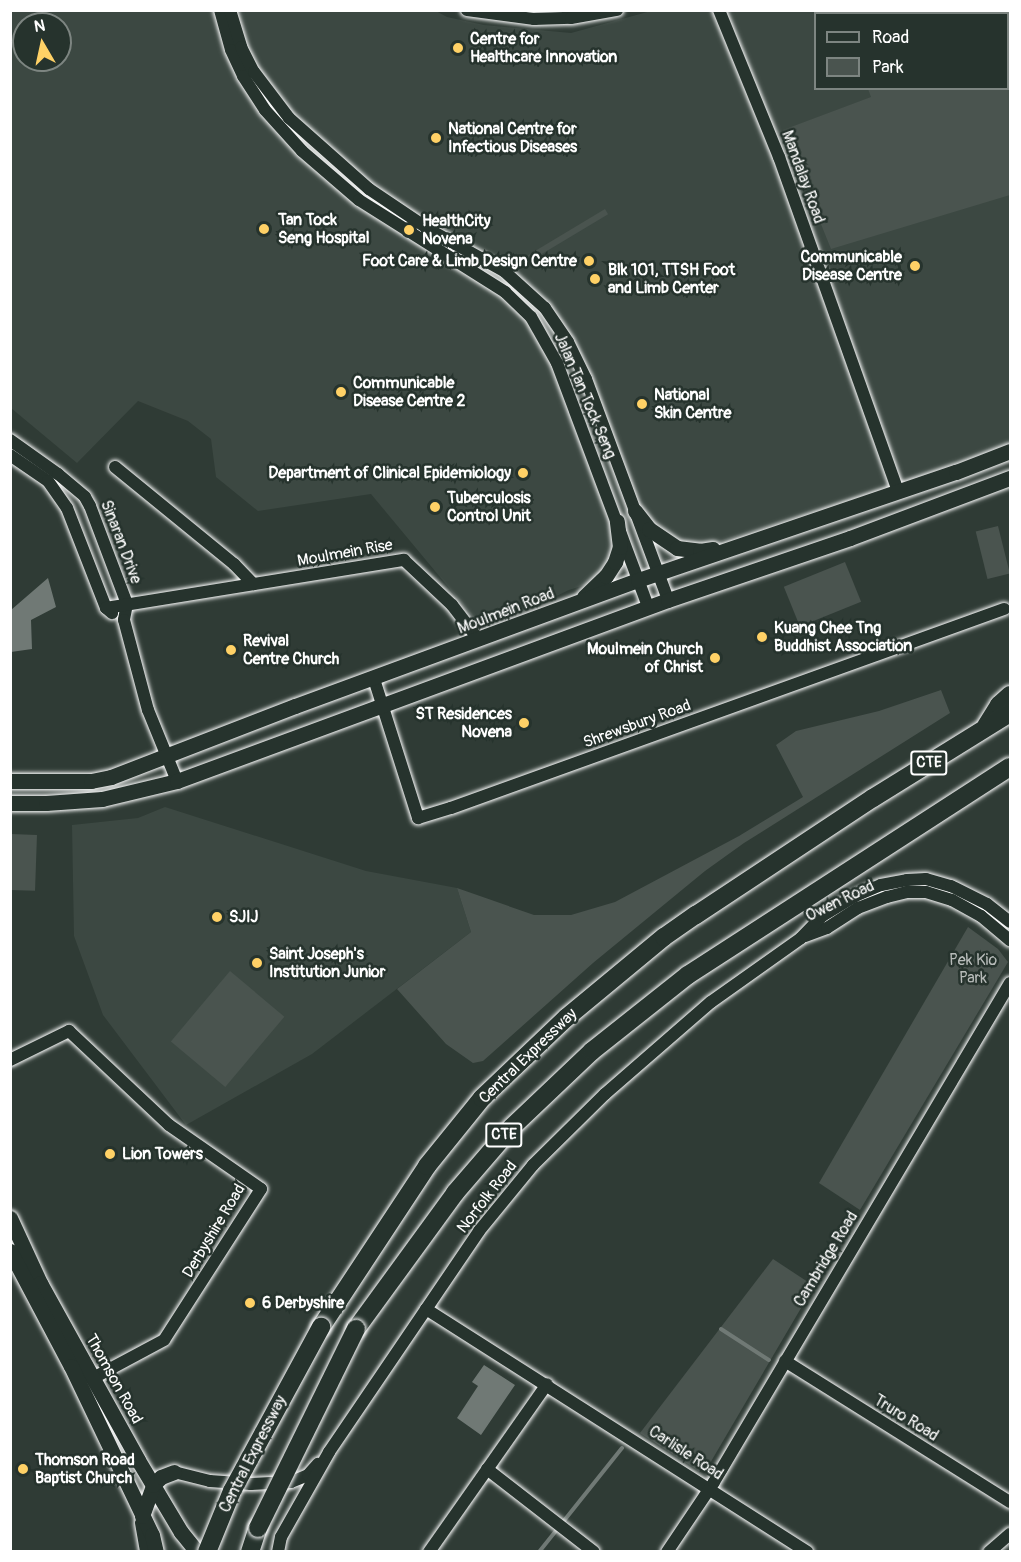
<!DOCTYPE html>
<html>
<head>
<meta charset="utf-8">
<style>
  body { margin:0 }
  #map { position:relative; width:1021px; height:1562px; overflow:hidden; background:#2f3b35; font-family:Pangolin,sans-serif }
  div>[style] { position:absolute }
  .built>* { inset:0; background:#3c4842 }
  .green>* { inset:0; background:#4a544f; transform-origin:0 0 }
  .water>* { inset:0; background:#707975 }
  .stream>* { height:4px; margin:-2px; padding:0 2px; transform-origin:2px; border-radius:2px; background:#707975 }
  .roads { filter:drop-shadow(0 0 2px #fff) drop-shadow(0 0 2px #fff) }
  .minor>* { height:12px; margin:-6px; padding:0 6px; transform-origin:6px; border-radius:6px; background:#26332d }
  .major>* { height:15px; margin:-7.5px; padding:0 7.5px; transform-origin:7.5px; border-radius:7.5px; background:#26332d }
  .highway>* { height:18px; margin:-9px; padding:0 9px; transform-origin:9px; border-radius:9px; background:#26332d }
  .bridges { filter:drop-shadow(0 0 2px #fff) drop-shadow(0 0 2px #fff) }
  .highway-bridge>* { height:18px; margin:-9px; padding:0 9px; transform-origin:9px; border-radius:9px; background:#26332d }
  .dots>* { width:16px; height:16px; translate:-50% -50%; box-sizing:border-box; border:3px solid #26332d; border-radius:50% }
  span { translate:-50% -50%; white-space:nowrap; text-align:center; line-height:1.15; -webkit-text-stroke:5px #26332d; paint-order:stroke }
  .shield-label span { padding:2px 4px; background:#26332d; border:2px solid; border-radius:4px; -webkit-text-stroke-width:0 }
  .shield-label { font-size:15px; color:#fff; font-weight:700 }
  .poi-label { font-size:16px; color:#fff; font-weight:700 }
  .left { translate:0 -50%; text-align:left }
  .right { translate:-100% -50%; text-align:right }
  .street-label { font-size:16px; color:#fff }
  .park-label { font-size:16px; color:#b7bbb9 }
  .frame { position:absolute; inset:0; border:12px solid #fff; pointer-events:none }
  .legend { position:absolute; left:814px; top:12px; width:195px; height:78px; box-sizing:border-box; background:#26332d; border:2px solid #7d8581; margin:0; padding:8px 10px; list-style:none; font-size:18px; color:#fff }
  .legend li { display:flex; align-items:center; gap:12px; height:30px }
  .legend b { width:30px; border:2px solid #7d8581 }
  .north { position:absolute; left:12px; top:12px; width:60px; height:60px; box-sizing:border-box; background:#26332d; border:2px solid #7d8581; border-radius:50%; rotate:351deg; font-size:16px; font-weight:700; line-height:24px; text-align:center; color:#fff }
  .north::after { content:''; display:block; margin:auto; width:21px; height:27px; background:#ffd166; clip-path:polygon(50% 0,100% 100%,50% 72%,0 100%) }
</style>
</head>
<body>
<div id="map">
  <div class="built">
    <i style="clip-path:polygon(evenodd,434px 10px,447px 17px,484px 25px,571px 33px,651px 11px,1010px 11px,1010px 444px,881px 490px,569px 590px,484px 630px,371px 494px,258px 511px,216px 477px,211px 439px,188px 421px,138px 401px,77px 463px,11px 408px,10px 11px,434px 10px,816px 14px,1008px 14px,1008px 88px,816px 88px,816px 14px,434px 10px,24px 24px,60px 24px,60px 60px,24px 60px,24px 24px)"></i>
    <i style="clip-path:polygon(165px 807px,366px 871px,457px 888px,471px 932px,312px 1054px,186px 1125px,103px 1015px,74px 936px,72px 825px,138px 818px)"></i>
  </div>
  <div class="green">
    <i style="clip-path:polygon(839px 11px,1010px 11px,1010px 195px,831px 249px,783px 130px,871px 97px,868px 89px,1008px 88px,1008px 14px,840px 14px)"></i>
    <i style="left:605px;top:209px;width:6px;height:95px;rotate:59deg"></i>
    <i style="left:998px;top:526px;width:49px;height:23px;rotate:76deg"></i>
    <i style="left:845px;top:562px;width:43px;height:66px;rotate:68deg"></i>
    <i style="clip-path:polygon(941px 690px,950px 713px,744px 843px,705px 871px,593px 963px,483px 1061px,473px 1063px,446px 1044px,397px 989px,471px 932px,457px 888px,534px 915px,571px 915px,615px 902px,739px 836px,803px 797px,776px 745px,796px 731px,879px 711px)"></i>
    <i style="left:11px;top:834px;width:26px;height:56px;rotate:2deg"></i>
    <i style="clip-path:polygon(968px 927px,998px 949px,1008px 962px,860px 1210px,819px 1183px)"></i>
    <i style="left:230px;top:971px;width:71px;height:92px;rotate:40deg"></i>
    <i style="clip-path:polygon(773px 1259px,814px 1286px,706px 1470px,699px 1471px,640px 1433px)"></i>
  </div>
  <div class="water">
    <i style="clip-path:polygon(48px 578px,56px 607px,31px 620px,32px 649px,11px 652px,11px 610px)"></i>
    <i style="clip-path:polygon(484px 1365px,515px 1385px,481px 1435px,457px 1418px,478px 1386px,472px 1382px)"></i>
  </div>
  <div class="stream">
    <i style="left:721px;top:1329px;width:57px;rotate:32.9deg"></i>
    <i style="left:539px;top:1552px;width:133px;rotate:-51.4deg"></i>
  </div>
  <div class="roads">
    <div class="minor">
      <i style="left:220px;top:10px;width:41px;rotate:74.6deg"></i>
      <i style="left:231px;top:50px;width:29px;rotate:65deg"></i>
      <i style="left:243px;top:76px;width:40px;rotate:57.1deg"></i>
      <i style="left:265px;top:110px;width:55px;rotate:47.9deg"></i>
      <i style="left:302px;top:151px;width:75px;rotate:40.7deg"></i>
      <i style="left:359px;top:200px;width:173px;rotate:32.2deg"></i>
      <i style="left:505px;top:292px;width:36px;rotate:44deg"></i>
      <i style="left:531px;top:317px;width:53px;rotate:60.5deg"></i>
      <i style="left:557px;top:363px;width:260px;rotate:69.5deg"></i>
      <i style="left:230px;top:10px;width:39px;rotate:73deg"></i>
      <i style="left:241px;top:47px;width:28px;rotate:63deg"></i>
      <i style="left:254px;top:72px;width:58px;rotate:52.7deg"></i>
      <i style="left:289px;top:118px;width:107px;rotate:41.6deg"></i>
      <i style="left:369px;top:189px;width:73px;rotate:33.9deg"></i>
      <i style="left:430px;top:230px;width:85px;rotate:29deg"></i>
      <i style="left:504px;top:271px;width:55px;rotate:42.1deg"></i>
      <i style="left:545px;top:308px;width:41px;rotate:55.9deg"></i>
      <i style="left:568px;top:342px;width:41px;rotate:64.1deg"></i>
      <i style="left:586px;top:379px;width:236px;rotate:69.6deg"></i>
      <i style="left:467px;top:10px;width:68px;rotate:7.7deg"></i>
      <i style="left:534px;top:19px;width:37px;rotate:-2deg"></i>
      <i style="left:571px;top:18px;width:47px;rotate:-9.9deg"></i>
      <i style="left:719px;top:10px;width:159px;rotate:67.8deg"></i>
      <i style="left:779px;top:157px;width:356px;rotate:70.4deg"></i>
      <i style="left:10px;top:440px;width:59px;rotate:35.3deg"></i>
      <i style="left:58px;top:474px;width:35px;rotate:40deg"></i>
      <i style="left:85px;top:497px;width:10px;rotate:61deg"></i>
      <i style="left:90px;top:506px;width:105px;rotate:69.3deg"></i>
      <i style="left:127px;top:604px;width:16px;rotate:101deg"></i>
      <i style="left:124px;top:620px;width:93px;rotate:75.1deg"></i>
      <i style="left:148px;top:710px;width:77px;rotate:67.8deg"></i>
      <i style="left:10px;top:455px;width:46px;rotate:34.4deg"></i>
      <i style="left:48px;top:481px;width:33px;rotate:55deg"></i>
      <i style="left:67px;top:508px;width:107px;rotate:68.7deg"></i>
      <i style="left:106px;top:608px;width:8px;rotate:40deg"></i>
      <i style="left:115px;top:467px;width:154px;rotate:39.2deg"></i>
      <i style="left:234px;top:564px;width:28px;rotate:46deg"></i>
      <i style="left:106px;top:608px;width:302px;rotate:-9.2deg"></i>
      <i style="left:404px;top:560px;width:66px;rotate:43.2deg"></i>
      <i style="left:452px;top:605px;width:44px;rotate:52.4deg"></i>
      <i style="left:374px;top:679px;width:146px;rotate:72.4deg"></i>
      <i style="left:418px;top:818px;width:34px;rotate:-17deg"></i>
      <i style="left:451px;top:808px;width:588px;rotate:-19.79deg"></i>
      <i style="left:805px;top:936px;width:23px;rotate:-20deg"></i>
      <i style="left:827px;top:928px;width:37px;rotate:-33deg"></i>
      <i style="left:858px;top:908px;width:31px;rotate:-21deg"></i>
      <i style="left:887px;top:897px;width:21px;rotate:-14deg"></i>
      <i style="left:907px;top:892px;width:19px"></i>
      <i style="left:926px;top:892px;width:27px;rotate:17deg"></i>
      <i style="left:952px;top:900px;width:33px;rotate:29deg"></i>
      <i style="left:981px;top:916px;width:38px;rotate:40deg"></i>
      <i style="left:10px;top:1060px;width:66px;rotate:-26.2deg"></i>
      <i style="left:69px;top:1031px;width:137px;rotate:43.2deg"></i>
      <i style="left:169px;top:1125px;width:112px;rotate:34.8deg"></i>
      <i style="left:261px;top:1189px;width:179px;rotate:122.7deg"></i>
      <i style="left:164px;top:1340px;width:81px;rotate:151.8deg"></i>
      <i style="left:426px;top:1309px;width:452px;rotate:32.5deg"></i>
      <i style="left:785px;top:1361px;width:266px;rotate:32.1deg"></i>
      <i style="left:487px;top:1469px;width:135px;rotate:37.8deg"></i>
      <i style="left:174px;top:1472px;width:37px;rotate:14deg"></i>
      <i style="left:210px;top:1481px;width:41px;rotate:4.2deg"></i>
      <i style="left:251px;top:1484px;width:40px;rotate:-2.9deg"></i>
      <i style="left:291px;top:1482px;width:18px;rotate:-22deg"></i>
      <i style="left:308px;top:1475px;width:15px;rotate:-48deg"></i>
      <i style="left:141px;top:1523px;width:29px;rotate:80deg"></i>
      <i style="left:278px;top:1552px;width:15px;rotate:-79deg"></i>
      <i style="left:281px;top:1537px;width:98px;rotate:-60.5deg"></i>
      <i style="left:329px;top:1452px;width:267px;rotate:-55.8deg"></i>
      <i style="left:479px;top:1231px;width:85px;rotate:-50.7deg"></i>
      <i style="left:533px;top:1165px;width:101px;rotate:-44.6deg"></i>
      <i style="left:605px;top:1094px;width:140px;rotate:-41deg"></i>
      <i style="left:711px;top:1002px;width:110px;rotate:-35.4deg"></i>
      <i style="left:801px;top:938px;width:30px;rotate:-46deg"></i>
      <i style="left:822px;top:916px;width:39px;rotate:-31deg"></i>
      <i style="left:855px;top:896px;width:28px;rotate:-23deg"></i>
      <i style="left:881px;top:885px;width:26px;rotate:-11deg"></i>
      <i style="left:907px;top:880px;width:19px;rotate:-3deg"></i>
      <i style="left:926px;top:879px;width:26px;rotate:16deg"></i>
      <i style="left:951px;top:886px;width:40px;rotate:26.6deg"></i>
      <i style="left:987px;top:904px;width:29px;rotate:38deg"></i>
      <i style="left:429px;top:1552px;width:205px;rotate:-54.9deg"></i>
      <i style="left:667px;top:1552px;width:84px;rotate:-56.1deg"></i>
      <i style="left:714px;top:1482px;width:580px;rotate:-59.32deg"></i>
      <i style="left:989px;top:1552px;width:28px;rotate:-41deg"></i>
    </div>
    <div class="major">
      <i style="left:635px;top:511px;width:23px;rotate:52deg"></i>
      <i style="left:649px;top:529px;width:34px;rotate:34deg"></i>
      <i style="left:677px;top:548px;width:23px;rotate:7deg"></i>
      <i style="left:700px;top:551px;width:13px;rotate:-9deg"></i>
      <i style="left:584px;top:597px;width:30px;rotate:-44deg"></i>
      <i style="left:606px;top:576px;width:17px;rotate:-57deg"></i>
      <i style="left:615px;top:562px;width:16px;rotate:-72deg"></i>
      <i style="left:620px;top:547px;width:26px;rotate:-97deg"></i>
      <i style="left:10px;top:781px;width:81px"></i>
      <i style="left:91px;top:781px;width:20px;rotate:-11deg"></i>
      <i style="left:111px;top:777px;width:197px;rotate:-21.1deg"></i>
      <i style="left:295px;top:706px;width:365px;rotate:-20.2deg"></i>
      <i style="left:638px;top:580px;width:336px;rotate:-18.8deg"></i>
      <i style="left:956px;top:472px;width:58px;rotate:-21.3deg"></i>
      <i style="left:10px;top:803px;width:36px"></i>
      <i style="left:46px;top:803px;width:56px;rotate:-4.1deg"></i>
      <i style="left:102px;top:799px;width:77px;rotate:-13.5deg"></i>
      <i style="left:177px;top:781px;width:523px;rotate:-20.24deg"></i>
      <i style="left:668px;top:600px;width:192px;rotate:-18.8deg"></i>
      <i style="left:850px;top:538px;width:171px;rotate:-20.6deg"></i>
      <i style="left:10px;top:1218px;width:72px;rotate:65.2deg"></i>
      <i style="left:40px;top:1283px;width:202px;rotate:61deg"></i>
      <i style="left:138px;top:1460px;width:84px;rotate:59.2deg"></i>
      <i style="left:181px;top:1532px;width:26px;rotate:51deg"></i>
      <i style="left:10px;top:1251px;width:130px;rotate:62.1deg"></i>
      <i style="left:71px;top:1366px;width:187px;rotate:64.4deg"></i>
      <i style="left:152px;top:1535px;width:17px;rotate:77deg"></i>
      <i style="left:142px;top:1516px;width:33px;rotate:-70deg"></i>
      <i style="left:153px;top:1485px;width:11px;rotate:-45deg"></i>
      <i style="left:161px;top:1477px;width:14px;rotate:-21deg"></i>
    </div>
    <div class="highway">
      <i style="left:986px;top:726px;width:25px;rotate:-58deg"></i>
      <i style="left:999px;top:705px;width:15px;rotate:-42deg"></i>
      <i style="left:321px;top:1327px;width:193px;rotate:-56.6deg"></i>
      <i style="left:427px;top:1166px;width:87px;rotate:-51deg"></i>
      <i style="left:482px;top:1098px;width:116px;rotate:-43.6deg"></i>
      <i style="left:566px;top:1018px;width:127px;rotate:-39.6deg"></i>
      <i style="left:664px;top:937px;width:39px;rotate:-35deg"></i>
      <i style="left:696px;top:915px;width:212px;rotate:-33.5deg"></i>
      <i style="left:873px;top:798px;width:161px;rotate:-31.8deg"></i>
      <i style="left:356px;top:1329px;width:168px;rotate:-53.9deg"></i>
      <i style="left:455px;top:1193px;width:87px;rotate:-49.2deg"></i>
      <i style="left:512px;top:1127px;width:110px;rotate:-43.5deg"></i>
      <i style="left:592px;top:1051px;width:122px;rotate:-38.4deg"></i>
      <i style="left:688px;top:975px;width:383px;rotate:-32.9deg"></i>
      <i style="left:250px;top:1552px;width:25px;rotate:-72deg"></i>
    </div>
  </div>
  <div class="bridges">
    <div class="highway-bridge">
      <i style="left:258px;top:1528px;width:222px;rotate:-63.8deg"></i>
      <i style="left:207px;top:1552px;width:66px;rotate:-67.7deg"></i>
      <i style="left:232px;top:1491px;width:187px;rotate:-61.5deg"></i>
    </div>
  </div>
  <div class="dots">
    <i style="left:458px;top:48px;background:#ffd166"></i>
    <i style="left:436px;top:138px;background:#ffd166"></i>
    <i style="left:264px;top:229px;background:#ffd166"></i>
    <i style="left:409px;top:230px;background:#ffd166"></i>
    <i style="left:589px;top:261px;background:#ffd166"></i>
    <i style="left:915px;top:266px;background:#ffd166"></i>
    <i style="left:595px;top:279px;background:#ffd166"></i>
    <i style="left:341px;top:392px;background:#ffd166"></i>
    <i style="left:642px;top:404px;background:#ffd166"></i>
    <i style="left:523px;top:473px;background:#ffd166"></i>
    <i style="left:435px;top:507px;background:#ffd166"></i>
    <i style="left:762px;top:637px;background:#ffd166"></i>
    <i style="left:231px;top:650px;background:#ffd166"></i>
    <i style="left:715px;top:658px;background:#ffd166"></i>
    <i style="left:524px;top:723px;background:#ffd166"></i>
    <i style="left:217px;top:917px;background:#ffd166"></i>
    <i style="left:257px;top:963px;background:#ffd166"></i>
    <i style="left:110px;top:1154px;background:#ffd166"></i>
    <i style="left:250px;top:1303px;background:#ffd166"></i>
    <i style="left:23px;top:1469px;background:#ffd166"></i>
  </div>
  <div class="shield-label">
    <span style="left:929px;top:763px">CTE</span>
    <span style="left:504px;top:1135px">CTE</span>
  </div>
  <div class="poi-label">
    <span class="left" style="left:470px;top:48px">Centre for<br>Healthcare Innovation</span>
    <span class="left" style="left:448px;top:138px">National Centre for<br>Infectious Diseases</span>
    <span class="left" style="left:278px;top:229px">Tan Tock<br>Seng Hospital</span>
    <span class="left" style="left:422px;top:230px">HealthCity<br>Novena</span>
    <span class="right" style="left:902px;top:266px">Communicable<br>Disease Centre</span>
    <span class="right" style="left:577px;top:261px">Foot Care &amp; Limb Design Centre</span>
    <span class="left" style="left:608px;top:279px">Blk 101, TTSH Foot<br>and Limb Center</span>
    <span class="left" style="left:353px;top:392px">Communicable<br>Disease Centre 2</span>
    <span class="left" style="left:654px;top:404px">National<br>Skin Centre</span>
    <span class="right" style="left:511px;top:473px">Department of Clinical Epidemiology</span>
    <span class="left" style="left:447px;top:507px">Tuberculosis<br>Control Unit</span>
    <span class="left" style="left:774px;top:637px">Kuang Chee Tng<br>Buddhist Association</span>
    <span class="left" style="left:243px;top:650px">Revival<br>Centre Church</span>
    <span class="right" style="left:703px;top:658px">Moulmein Church<br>of Christ</span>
    <span class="right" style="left:512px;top:723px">ST Residences<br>Novena</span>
    <span class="left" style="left:229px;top:917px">SJIJ</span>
    <span class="left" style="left:269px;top:963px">Saint Joseph's<br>Institution Junior</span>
    <span class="left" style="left:122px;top:1154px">Lion Towers</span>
    <span class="left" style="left:262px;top:1303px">6 Derbyshire</span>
    <span class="left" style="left:35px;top:1469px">Thomson Road<br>Baptist Church</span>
  </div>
  <div class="street-label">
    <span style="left:803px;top:177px;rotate:70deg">Mandalay Road</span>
    <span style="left:585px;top:396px;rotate:67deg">Jalan Tan Tock Seng</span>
    <span style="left:121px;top:542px;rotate:69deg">Sinaran Drive</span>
    <span style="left:345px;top:553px;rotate:-10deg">Moulmein Rise</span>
    <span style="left:506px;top:611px;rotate:-21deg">Moulmein Road</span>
    <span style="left:637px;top:724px;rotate:-20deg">Shrewsbury Road</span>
    <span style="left:840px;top:901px;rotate:-26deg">Owen Road</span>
    <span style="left:528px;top:1056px;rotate:-44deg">Central Expressway</span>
    <span style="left:487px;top:1197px;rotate:-52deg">Norfolk Road</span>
    <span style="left:214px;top:1231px;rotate:-59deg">Derbyshire Road</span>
    <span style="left:826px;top:1259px;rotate:-59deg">Cambridge Road</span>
    <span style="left:114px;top:1379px;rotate:61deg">Thomson Road</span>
    <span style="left:906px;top:1418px;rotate:32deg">Truro Road</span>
    <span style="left:686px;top:1453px;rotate:33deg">Carlisle Road</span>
    <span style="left:253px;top:1454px;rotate:-63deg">Central Expressway</span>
  </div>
  <div class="park-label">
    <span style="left:973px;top:969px">Pek Kio<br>Park</span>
  </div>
  <div class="frame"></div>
  <ul class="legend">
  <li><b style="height:8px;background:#26332d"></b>Road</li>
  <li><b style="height:16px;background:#4a544f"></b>Park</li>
  </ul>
  <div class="north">N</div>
</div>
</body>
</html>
